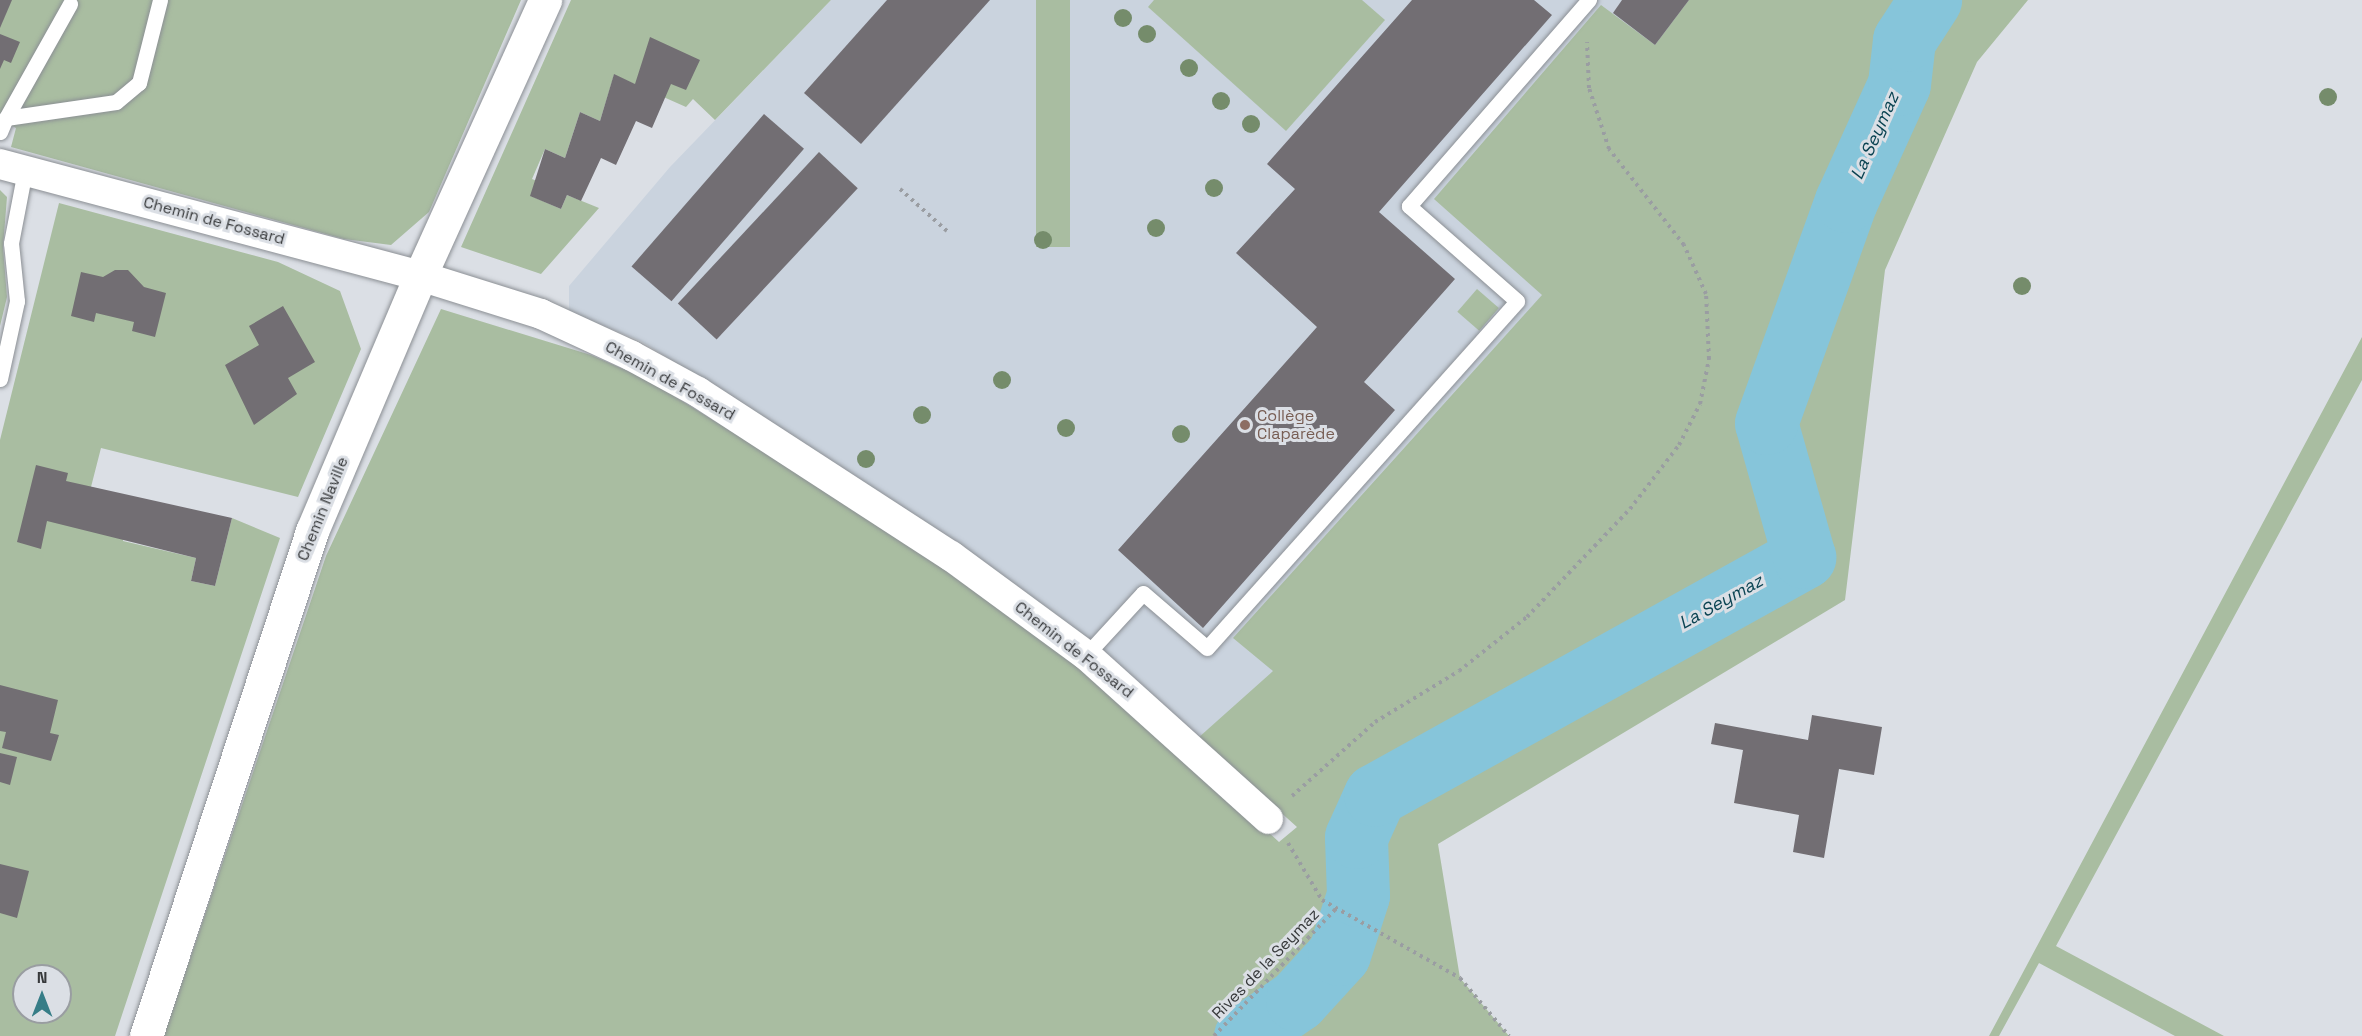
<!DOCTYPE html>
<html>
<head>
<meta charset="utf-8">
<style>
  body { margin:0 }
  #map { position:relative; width:2362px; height:1036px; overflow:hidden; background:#dbdfe5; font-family:"Space Grotesk",sans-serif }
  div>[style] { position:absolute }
  .built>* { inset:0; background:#cad3de }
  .green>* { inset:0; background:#a9bda1; transform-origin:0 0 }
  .river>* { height:63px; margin:-31.5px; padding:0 31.5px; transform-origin:31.5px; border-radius:31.5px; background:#86c5da }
  .building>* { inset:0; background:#726e73; transform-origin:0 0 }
  .path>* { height:4px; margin-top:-2px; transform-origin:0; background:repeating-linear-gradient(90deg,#9a9da2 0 3px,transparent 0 7.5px) }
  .roads { filter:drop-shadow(0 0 2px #8b8f94) drop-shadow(0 0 2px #8b8f94) }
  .lane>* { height:15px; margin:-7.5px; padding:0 7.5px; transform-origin:7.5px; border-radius:7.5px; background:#fff }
  .street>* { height:30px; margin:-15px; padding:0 15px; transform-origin:15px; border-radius:15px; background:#fff }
  .secondary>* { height:33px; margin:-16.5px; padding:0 16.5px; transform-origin:16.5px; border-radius:16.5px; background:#fff }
  .trees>* { width:18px; height:18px; margin:-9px; border-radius:50%; background:#758c6b }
  .dots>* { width:16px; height:16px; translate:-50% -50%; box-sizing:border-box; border:3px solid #dbdfe5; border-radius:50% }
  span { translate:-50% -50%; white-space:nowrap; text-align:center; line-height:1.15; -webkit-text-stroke:6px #dbdfe5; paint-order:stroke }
  .street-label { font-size:16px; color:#37393b }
  .education-label { font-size:16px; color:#785e54 }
  .left { translate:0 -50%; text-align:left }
  .water-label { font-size:18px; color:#0a4352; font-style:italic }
  .north { position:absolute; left:12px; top:964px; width:60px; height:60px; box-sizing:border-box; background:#dbdfe5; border:2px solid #999da1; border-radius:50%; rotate:0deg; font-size:16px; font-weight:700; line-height:24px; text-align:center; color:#37393b }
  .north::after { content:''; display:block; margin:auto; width:21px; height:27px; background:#367d87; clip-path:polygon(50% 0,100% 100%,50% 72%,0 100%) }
</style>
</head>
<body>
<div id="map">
  <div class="built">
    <i style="clip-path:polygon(831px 0,1723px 0,1736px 284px,1198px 738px,724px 394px,641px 341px,569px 312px,569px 286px,670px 167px)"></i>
  </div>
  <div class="green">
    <i style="clip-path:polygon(0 0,521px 0,429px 212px,391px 245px,344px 239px,11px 147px,16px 128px,0 119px)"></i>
    <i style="clip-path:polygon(571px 0,831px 0,715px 120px,693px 99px,686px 107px,614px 75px,600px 121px,580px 112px,565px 158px,545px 149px,532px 179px,537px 181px,531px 196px,561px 209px,567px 195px,599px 208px,541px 274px,461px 247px)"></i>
    <i style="left:1036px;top:0;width:34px;height:247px"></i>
    <i style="clip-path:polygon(1154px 0,1362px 0,1385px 20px,1286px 131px,1148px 7px)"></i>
    <i style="clip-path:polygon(1689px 0,2028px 0,1977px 62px,1885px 270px,1845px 600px,1438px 844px,1460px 978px,1509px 1036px,164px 1036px,326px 556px,441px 309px,591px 355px,648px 380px,914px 544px,1105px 683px,1279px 842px,1297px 827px,1198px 738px,1273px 671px,1233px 638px,1542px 295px,1434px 199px,1601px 5px,1655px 45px)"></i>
    <i style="clip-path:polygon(0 190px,7px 197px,3px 247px,7px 297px,0 326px)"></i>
    <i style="clip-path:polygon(evenodd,59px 203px,278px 262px,340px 291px,361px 349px,298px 497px,101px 448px,91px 487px,134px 498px,123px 541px,196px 558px,191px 581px,215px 586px,232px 518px,280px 538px,115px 1036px,0 1036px,0 440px,59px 203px,24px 976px,60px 976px,60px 1012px,24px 1012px,24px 976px)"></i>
    <i style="left:1477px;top:289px;width:29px;height:30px;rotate:41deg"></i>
    <i style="clip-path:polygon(2362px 337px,2362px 380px,2056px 946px,2224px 1036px,2175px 1036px,2039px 963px,1999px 1036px,1989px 1036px)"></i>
  </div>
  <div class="river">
    <i style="left:1245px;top:1036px;width:63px;rotate:-34.7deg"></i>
    <i style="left:1297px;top:1000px;width:62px;rotate:-47.6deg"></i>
    <i style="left:1339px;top:954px;width:62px;rotate:-72.1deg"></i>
    <i style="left:1358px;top:895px;width:58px;rotate:-92deg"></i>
    <i style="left:1356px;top:837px;width:46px;rotate:-65.7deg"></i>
    <i style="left:1375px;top:795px;width:491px;rotate:-29deg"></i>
    <i style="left:1804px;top:557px;width:139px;rotate:-105.8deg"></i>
    <i style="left:1766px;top:423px;width:236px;rotate:-70.2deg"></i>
    <i style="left:1846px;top:201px;width:128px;rotate:-65.6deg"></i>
    <i style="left:1899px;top:84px;width:44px;rotate:-83.5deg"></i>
    <i style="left:1904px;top:40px;width:48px;rotate:-57deg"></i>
  </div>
  <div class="building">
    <i style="clip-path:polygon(0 0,12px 0,0 28px)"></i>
    <i style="clip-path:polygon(887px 0,990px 0,861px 144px,804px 93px)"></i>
    <i style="clip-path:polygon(1412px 0,1534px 0,1552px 15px,1379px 212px,1455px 279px,1364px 382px,1395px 410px,1203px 628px,1118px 550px,1317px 327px,1236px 253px,1295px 189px,1267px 164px)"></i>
    <i style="clip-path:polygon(1622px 0,1689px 0,1655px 45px,1613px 13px)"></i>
    <i style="clip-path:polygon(0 34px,20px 42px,11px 63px,4px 60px,0 69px)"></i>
    <i style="clip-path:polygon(650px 37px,700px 60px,686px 90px,671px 84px,652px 128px,636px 121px,616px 165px,601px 158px,581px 201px,567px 195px,561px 209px,530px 196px,545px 149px,565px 158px,580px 112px,600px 121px,614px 74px,635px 84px)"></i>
    <i style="left:764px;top:114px;width:53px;height:202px;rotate:41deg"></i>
    <i style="left:819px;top:152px;width:53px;height:207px;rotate:43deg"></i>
    <i style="clip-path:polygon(115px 270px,128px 270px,144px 287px,166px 293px,155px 337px,132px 331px,134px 322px,96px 313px,94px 322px,71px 316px,81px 272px,103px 277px)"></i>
    <i style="clip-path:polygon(283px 306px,315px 362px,288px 378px,297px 394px,254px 425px,225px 365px,259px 345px,249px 326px)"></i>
    <i style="clip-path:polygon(36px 465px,68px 473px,66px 481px,232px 518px,215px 586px,191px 581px,196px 558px,47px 521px,41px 549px,17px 542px)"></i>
    <i style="clip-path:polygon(0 685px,58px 700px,50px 733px,59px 735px,51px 761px,2px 748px,6px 732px,0 731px)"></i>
    <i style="clip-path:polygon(1812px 715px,1882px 727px,1874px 775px,1839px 769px,1824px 858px,1793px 852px,1799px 815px,1734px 803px,1743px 750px,1711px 744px,1715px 723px,1808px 740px)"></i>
    <i style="clip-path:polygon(0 753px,17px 757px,10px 785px,0 782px)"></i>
    <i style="clip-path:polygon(0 864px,29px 871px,17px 918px,0 913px)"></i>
  </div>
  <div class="path">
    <i style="left:900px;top:189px;width:63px;rotate:41.8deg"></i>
    <i style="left:1292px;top:796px;width:111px;rotate:-41.7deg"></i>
    <i style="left:1375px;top:722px;width:98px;rotate:-31.3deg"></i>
    <i style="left:1459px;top:671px;width:87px;rotate:-38.5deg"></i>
    <i style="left:1527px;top:617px;width:149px;rotate:-46.4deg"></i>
    <i style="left:1630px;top:509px;width:81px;rotate:-52.6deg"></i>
    <i style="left:1679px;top:445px;width:46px;rotate:-62.9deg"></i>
    <i style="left:1700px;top:404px;width:46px;rotate:-78.7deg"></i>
    <i style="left:1709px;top:359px;width:65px;rotate:-92.6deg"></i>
    <i style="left:1706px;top:294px;width:54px;rotate:-114.2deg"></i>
    <i style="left:1684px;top:245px;width:122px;rotate:-128deg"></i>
    <i style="left:1609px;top:149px;width:64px;rotate:-108.2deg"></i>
    <i style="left:1589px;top:88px;width:46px;rotate:-92.5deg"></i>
    <i style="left:1288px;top:843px;width:66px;rotate:59.2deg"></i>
    <i style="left:1322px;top:900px;width:159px;rotate:29.5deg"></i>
    <i style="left:1460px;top:978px;width:76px;rotate:49.8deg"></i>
    <i style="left:1214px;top:1036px;width:176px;rotate:-46.2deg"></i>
  </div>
  <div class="roads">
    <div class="lane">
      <i style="left:6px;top:118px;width:131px;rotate:-60.7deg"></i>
      <i style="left:0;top:132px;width:15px;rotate:-67deg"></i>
      <i style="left:6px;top:118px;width:111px;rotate:-8.3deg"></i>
      <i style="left:116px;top:102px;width:30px;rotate:-40deg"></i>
      <i style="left:139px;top:83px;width:86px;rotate:-75.8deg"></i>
      <i style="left:0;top:379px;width:80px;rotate:-77.7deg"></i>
      <i style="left:17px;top:301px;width:58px;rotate:-95.9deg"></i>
      <i style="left:11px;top:243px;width:74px;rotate:-79.1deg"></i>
      <i style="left:1086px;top:655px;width:84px;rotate:-47.4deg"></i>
      <i style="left:1143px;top:593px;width:84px;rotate:40.7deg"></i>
      <i style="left:1207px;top:648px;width:465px;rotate:-48.2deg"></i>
      <i style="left:1517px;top:301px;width:144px;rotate:-138.7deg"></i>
      <i style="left:1409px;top:206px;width:274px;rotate:-48.9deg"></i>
    </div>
    <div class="street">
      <i style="left:0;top:164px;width:435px;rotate:14.9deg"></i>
      <i style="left:420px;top:276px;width:127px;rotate:17.4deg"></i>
      <i style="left:541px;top:314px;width:100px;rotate:24.8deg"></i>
      <i style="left:632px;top:356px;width:75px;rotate:28.6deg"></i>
      <i style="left:698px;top:392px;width:302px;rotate:33deg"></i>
      <i style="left:951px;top:556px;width:167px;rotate:36.3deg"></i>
      <i style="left:1086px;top:655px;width:245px;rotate:42deg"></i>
    </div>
    <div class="secondary">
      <i style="left:146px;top:1036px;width:532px;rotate:-71.8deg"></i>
      <i style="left:312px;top:531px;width:277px;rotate:-67deg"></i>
      <i style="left:420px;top:276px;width:303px;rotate:-65.6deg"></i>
    </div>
  </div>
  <div class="trees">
    <i style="left:1123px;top:18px"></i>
    <i style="left:1147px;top:34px"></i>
    <i style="left:1189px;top:68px"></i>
    <i style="left:2328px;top:97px"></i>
    <i style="left:1221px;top:101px"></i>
    <i style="left:1251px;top:124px"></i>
    <i style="left:1214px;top:188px"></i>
    <i style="left:1156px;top:228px"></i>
    <i style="left:1043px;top:240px"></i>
    <i style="left:2022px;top:286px"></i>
    <i style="left:1002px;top:380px"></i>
    <i style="left:922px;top:415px"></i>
    <i style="left:1066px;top:428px"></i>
    <i style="left:1181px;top:434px"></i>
    <i style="left:866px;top:459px"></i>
  </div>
  <div class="dots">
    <i style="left:1245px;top:425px;background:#8d6e63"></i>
  </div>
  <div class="street-label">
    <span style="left:214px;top:221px;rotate:15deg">Chemin de Fossard</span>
    <span style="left:670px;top:381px;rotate:29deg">Chemin de Fossard</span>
    <span style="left:323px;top:509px;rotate:-68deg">Chemin Naville</span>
    <span style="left:1074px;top:650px;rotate:38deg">Chemin de Fossard</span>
    <span style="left:1266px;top:964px;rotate:-46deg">Rives de la Seymaz</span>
  </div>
  <div class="education-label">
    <span class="left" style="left:1257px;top:425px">Collège<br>Claparède</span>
  </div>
  <div class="water-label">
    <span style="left:1875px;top:136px;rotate:-66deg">La Seymaz</span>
    <span style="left:1721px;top:602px;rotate:-29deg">La Seymaz</span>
  </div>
  <div class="north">N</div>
</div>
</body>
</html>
